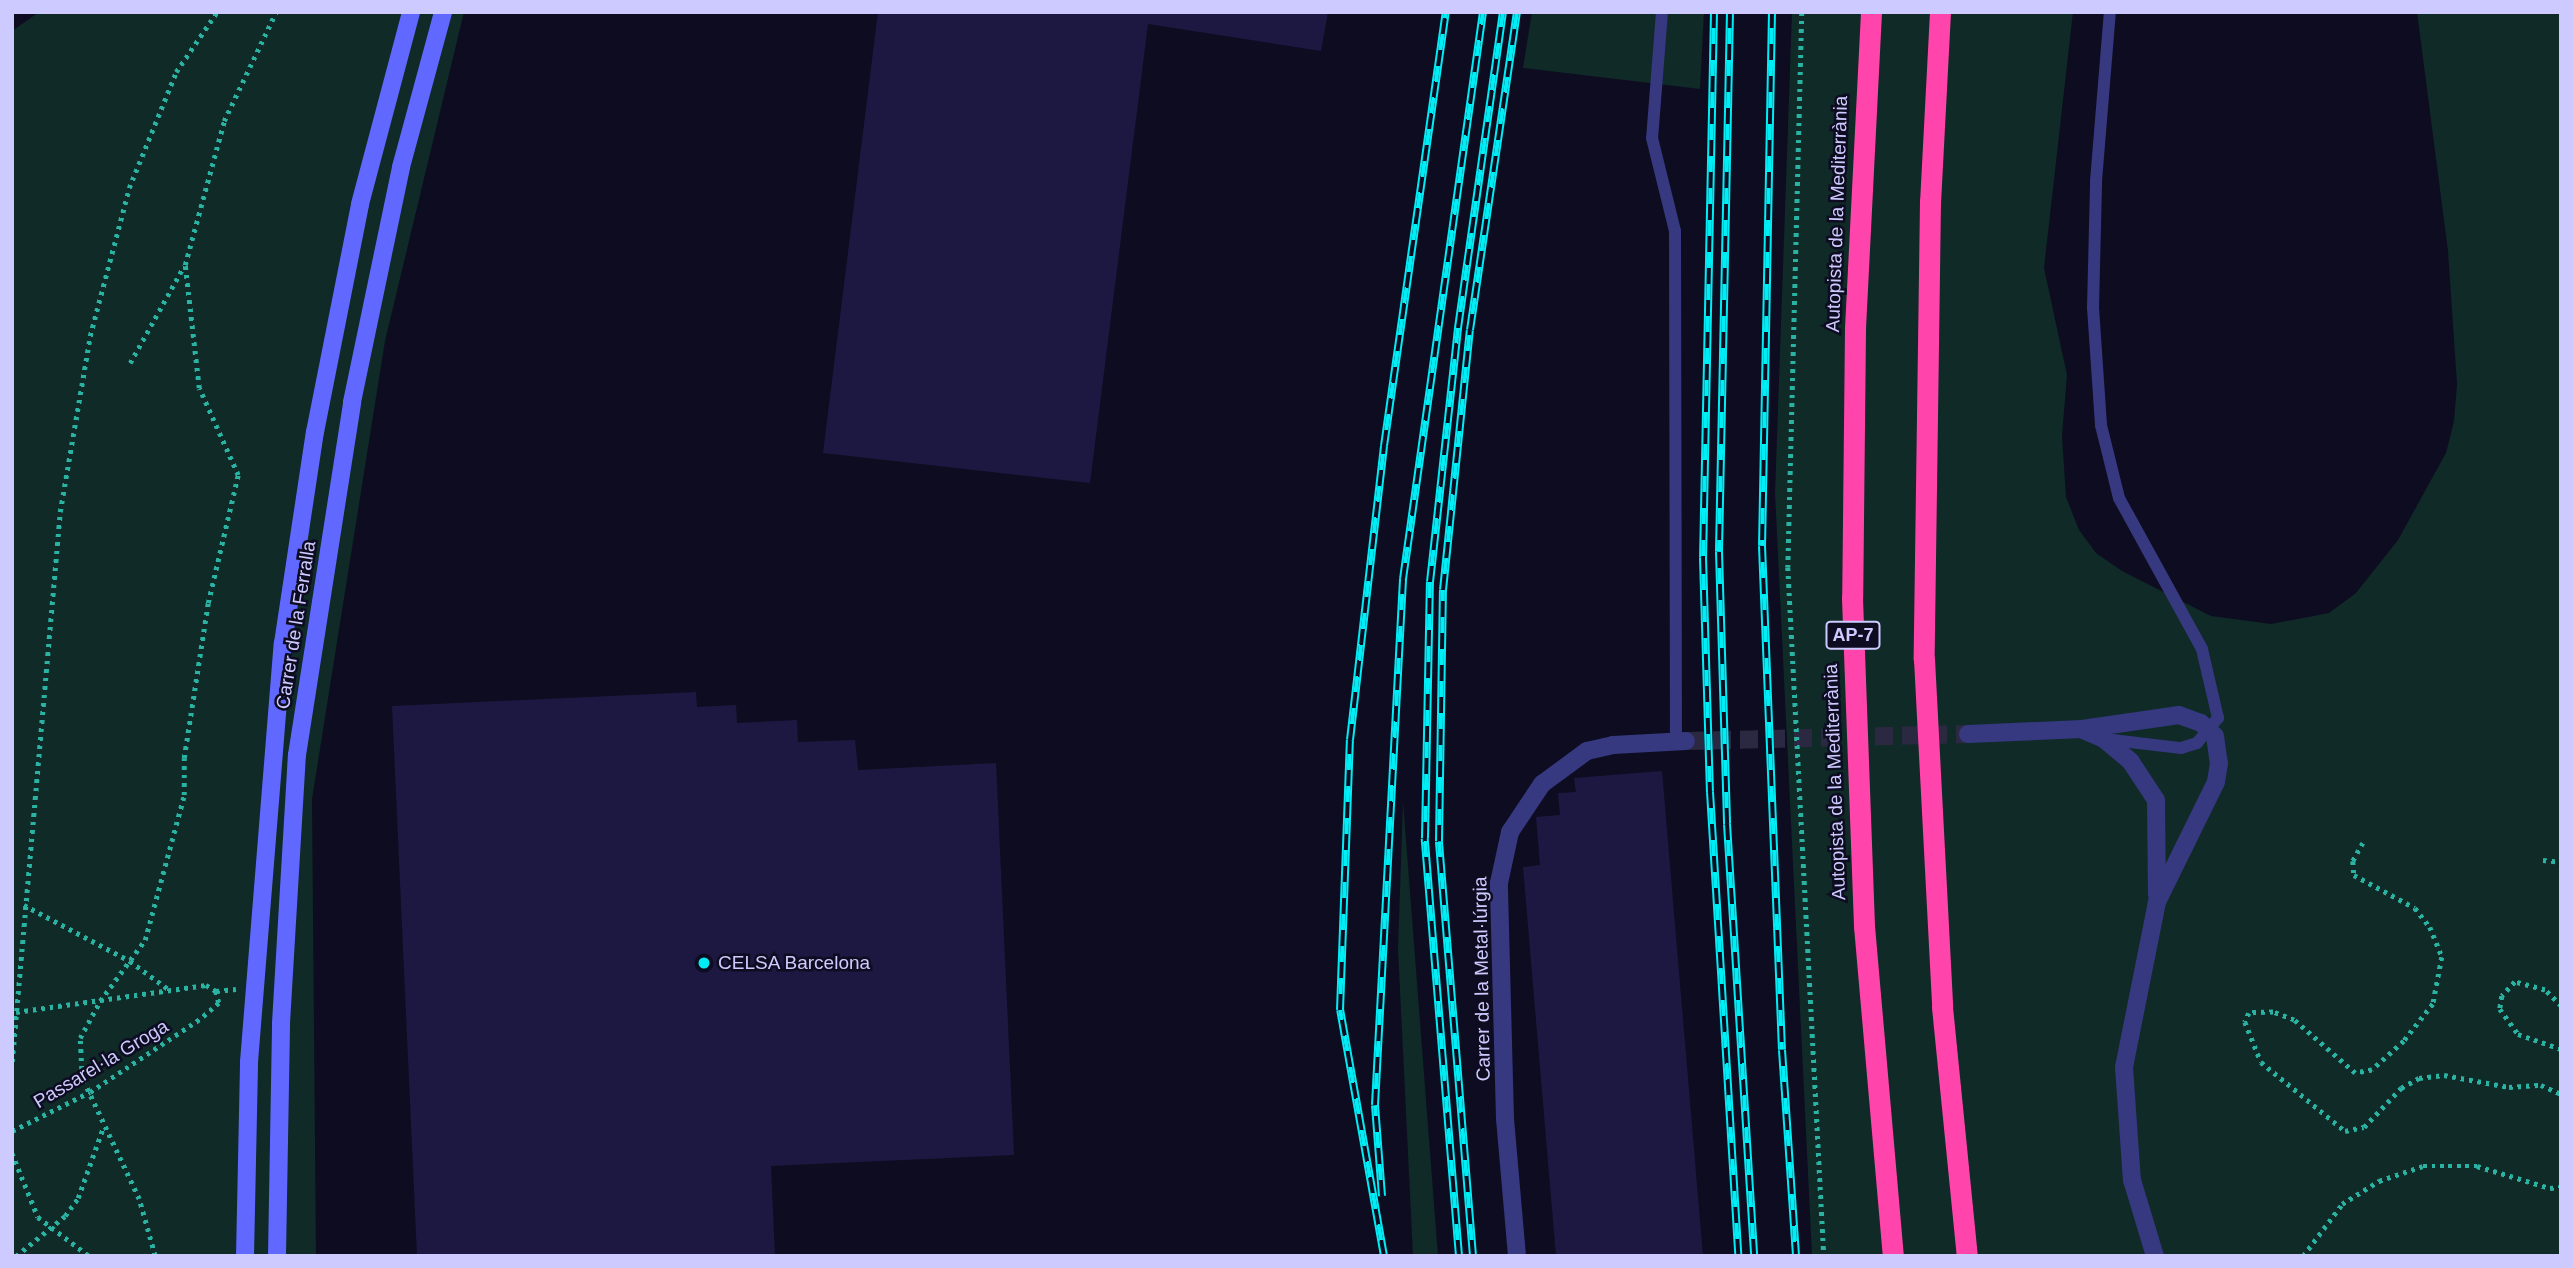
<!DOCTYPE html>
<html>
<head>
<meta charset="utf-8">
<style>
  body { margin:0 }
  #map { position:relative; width:2573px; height:1268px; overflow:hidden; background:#0e0c20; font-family:Arial,sans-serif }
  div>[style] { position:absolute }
  .green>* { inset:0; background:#0f2a27 }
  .building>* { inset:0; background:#1d1841 }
  .street-tunnel>* { height:18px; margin-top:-9px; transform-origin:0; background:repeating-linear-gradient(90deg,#2b2841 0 18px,transparent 0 27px) }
  .path>* { height:4.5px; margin-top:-2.25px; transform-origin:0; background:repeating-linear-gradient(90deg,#2ab3a2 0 3.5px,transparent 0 8.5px) }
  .lane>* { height:12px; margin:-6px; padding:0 6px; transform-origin:6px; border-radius:6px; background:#363880 }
  .street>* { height:18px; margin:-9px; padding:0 9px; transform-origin:9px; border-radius:9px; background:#363880 }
  .secondary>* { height:18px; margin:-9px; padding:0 9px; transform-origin:9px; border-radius:9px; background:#6168ff }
  .highway>* { height:21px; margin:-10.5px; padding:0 10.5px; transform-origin:10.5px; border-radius:10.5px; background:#ff45ab }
  .rail>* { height:8px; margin-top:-4px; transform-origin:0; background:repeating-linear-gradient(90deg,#0e0c20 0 16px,#00edf5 0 32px); box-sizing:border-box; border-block:2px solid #00edf5 }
  .path-bridge>* { height:4.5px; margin-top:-2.25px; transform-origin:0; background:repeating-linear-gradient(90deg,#2ab3a2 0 3.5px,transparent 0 8.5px) }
  .dots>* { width:19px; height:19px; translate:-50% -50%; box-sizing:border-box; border:4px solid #0e0c20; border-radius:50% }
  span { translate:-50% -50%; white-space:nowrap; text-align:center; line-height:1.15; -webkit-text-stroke:5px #0e0c20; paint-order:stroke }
  .shield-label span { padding:2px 5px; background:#0e0c20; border:2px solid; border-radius:5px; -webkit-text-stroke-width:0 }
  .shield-label { font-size:18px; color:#cdcaff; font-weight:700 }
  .street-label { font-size:19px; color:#cdcaff }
  .poi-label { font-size:19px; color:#cdcaff }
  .left { translate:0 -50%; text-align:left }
  .frame { position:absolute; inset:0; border:14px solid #cdcaff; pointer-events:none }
</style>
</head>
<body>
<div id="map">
  <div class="green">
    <i style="clip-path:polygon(39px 12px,464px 12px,385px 341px,312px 799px,316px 1256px,12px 1256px,12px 31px)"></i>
    <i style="clip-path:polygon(1532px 12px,1704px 12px,1700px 89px,1523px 68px)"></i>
    <i style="clip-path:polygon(1792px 12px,2073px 12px,2044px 268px,2067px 375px,2062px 436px,2066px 497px,2079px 530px,2096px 553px,2122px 571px,2211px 616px,2271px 624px,2329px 613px,2356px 593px,2398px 540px,2446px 453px,2454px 421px,2457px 384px,2448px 251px,2417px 12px,2561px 12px,2561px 1256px,1812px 1256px,1775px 493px)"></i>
    <i style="clip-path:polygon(1403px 801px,1438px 1256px,1413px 1256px,1398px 949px)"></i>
  </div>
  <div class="building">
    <i style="clip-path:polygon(878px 12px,1328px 12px,1321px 51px,1148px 24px,1090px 483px,823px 453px)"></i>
    <i style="clip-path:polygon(696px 692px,697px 707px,736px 705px,737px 723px,797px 720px,798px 742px,855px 740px,858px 770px,996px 763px,1014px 1155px,771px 1166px,775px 1256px,417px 1256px,392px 706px)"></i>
    <i style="clip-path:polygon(1662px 771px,1703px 1256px,1556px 1256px,1523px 867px,1540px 865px,1536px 817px,1560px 815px,1558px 793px,1576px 792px,1574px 778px)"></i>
  </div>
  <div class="street-tunnel">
    <i style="left:1686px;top:741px;width:282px;rotate:-1.4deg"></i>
  </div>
  <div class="path">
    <i style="left:1802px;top:12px;width:555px;rotate:91.44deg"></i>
    <i style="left:1788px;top:567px;width:690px;rotate:87.01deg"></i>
    <i style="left:130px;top:363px;width:111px;rotate:-60.9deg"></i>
    <i style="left:2363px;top:843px;width:21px;rotate:119deg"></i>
    <i style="left:2353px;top:861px;width:14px;rotate:86deg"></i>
    <i style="left:2354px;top:875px;width:69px;rotate:28.4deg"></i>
    <i style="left:2415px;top:908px;width:24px;rotate:52deg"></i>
    <i style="left:2430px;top:927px;width:32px;rotate:68deg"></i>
    <i style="left:2442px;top:957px;width:48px;rotate:100.8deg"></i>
    <i style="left:2433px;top:1004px;width:47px;rotate:128.1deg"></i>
    <i style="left:2404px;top:1041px;width:43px;rotate:137.8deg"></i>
    <i style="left:2372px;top:1070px;width:17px;rotate:170deg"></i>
    <i style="left:2355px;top:1073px;width:81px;rotate:-139deg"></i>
    <i style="left:2294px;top:1020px;width:22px;rotate:-159deg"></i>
    <i style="left:2273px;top:1012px;width:24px;rotate:178deg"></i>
    <i style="left:2249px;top:1013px;width:10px;rotate:114deg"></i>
    <i style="left:2245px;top:1022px;width:43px;rotate:68.2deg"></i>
    <i style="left:2261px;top:1062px;width:109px;rotate:39.4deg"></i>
    <i style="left:2345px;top:1131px;width:19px;rotate:-12deg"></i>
    <i style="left:2364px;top:1127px;width:54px;rotate:-46.5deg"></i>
    <i style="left:2401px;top:1088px;width:21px;rotate:-29deg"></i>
    <i style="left:2419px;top:1078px;width:25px;rotate:-7deg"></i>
    <i style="left:2444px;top:1075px;width:66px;rotate:10.5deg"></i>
    <i style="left:2509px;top:1087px;width:32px;rotate:-4deg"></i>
    <i style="left:2541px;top:1085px;width:22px;rotate:24deg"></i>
    <i style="left:2543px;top:860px;width:18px;rotate:6deg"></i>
    <i style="left:24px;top:905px;width:120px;rotate:27.8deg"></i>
    <i style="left:130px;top:961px;width:47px;rotate:36.4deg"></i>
    <i style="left:216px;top:991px;width:20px;rotate:-6deg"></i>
    <i style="left:2561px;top:1006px;width:23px;rotate:-135deg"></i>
    <i style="left:2545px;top:990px;width:31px;rotate:-165deg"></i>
    <i style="left:2515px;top:982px;width:19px;rotate:133deg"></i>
    <i style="left:2502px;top:996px;width:13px;rotate:99deg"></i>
    <i style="left:2500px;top:1009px;width:31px;rotate:54deg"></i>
    <i style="left:2518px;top:1034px;width:46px;rotate:19.2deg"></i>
    <i style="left:16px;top:1012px;width:192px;rotate:-8.1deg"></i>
    <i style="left:206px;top:985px;width:12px;rotate:31deg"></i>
    <i style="left:216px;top:991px;width:12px;rotate:76deg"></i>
    <i style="left:219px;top:1003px;width:21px;rotate:139deg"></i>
    <i style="left:12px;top:1062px;width:552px;rotate:-85.01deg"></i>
    <i style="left:60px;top:512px;width:179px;rotate:-80.3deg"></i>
    <i style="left:90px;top:336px;width:153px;rotate:-75.2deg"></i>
    <i style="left:129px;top:188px;width:125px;rotate:-67.9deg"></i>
    <i style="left:176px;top:72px;width:73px;rotate:-55.7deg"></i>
    <i style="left:12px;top:1153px;width:69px;rotate:67.9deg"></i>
    <i style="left:38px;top:1217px;width:64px;rotate:37.4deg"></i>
    <i style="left:16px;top:1256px;width:63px;rotate:-39.2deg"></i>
    <i style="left:65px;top:1216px;width:22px;rotate:-54deg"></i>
    <i style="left:78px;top:1198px;width:74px;rotate:-70.3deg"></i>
    <i style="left:155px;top:1256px;width:59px;rotate:-105.7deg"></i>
    <i style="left:139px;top:1199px;width:134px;rotate:-115.2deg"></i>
    <i style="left:82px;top:1078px;width:40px;rotate:-92.9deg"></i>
    <i style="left:80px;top:1038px;width:42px;rotate:-61.6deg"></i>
    <i style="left:100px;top:1001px;width:76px;rotate:-53.6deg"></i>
    <i style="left:145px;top:940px;width:150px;rotate:-74.9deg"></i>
    <i style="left:184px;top:795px;width:37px;rotate:-90deg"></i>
    <i style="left:184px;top:758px;width:157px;rotate:-81.2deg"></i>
    <i style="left:208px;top:603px;width:131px;rotate:-76.8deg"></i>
    <i style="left:238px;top:475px;width:95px;rotate:-114.1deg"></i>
    <i style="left:199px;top:388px;width:124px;rotate:-96.5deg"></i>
    <i style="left:185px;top:265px;width:149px;rotate:-74.8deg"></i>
    <i style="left:224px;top:121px;width:121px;rotate:-64.5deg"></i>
    <i style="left:2303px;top:1256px;width:65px;rotate:-53.1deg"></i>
    <i style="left:2342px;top:1204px;width:44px;rotate:-31.9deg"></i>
    <i style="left:2379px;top:1181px;width:46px;rotate:-18.8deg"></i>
    <i style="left:2423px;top:1166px;width:54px"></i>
    <i style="left:2477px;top:1166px;width:76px;rotate:16.8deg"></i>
    <i style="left:2550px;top:1188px;width:11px;rotate:-5deg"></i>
  </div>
  <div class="lane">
    <i style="left:1662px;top:12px;width:126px;rotate:94.5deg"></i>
    <i style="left:1652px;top:138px;width:96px;rotate:76.1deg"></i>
    <i style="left:1675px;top:231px;width:510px;rotate:89.89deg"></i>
    <i style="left:2104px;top:739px;width:78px;rotate:6.7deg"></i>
    <i style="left:2181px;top:748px;width:17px;rotate:-17deg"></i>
    <i style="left:2197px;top:743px;width:33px;rotate:-50deg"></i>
    <i style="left:2218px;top:718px;width:71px;rotate:-103.1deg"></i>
    <i style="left:2202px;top:649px;width:172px;rotate:-118.8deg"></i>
    <i style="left:2119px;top:498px;width:75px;rotate:-103.9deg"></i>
    <i style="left:2101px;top:425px;width:117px;rotate:-93.9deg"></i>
    <i style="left:2093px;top:308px;width:127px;rotate:-88.6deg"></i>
    <i style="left:2096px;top:181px;width:170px;rotate:-85.3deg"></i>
  </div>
  <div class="street">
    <i style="left:2083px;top:730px;width:23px;rotate:23deg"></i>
    <i style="left:2104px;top:739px;width:35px;rotate:40deg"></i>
    <i style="left:2131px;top:762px;width:45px;rotate:56.7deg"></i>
    <i style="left:2156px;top:800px;width:95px;rotate:89.4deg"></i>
    <i style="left:1968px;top:734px;width:114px;rotate:-2.5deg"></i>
    <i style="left:2082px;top:729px;width:98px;rotate:-8.2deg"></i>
    <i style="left:2179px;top:715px;width:23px;rotate:20deg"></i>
    <i style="left:2201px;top:723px;width:19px;rotate:43deg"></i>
    <i style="left:2215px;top:736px;width:27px;rotate:82deg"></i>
    <i style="left:2219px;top:763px;width:19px;rotate:99deg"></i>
    <i style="left:2216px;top:782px;width:134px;rotate:116.2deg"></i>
    <i style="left:2157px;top:902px;width:168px;rotate:101.3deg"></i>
    <i style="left:2124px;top:1067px;width:113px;rotate:86deg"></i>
    <i style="left:2132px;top:1180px;width:79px;rotate:73.2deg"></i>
    <i style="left:1517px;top:1256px;width:138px;rotate:-95deg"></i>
    <i style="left:1505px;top:1119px;width:236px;rotate:-91.5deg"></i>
    <i style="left:1499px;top:883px;width:52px;rotate:-77.8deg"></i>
    <i style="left:1510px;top:832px;width:58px;rotate:-56.3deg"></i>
    <i style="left:1542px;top:784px;width:56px;rotate:-36.3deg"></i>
    <i style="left:1587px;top:751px;width:27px;rotate:-13deg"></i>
    <i style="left:1613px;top:745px;width:73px;rotate:-3.1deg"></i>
  </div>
  <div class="secondary">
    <i style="left:245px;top:1256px;width:194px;rotate:-88.8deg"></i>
    <i style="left:249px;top:1062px;width:420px;rotate:-85.4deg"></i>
    <i style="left:283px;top:643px;width:213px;rotate:-81.4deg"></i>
    <i style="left:315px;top:432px;width:232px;rotate:-78.8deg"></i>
    <i style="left:360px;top:204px;width:199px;rotate:-75.1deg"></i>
    <i style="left:277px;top:1256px;width:233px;rotate:-89deg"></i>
    <i style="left:281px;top:1023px;width:268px;rotate:-86.6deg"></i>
    <i style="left:297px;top:755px;width:357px;rotate:-81.1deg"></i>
    <i style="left:352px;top:402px;width:240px;rotate:-78.2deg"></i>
    <i style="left:401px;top:167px;width:161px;rotate:-74.8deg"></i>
  </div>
  <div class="highway">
    <i style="left:1871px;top:12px;width:317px;rotate:92.9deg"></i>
    <i style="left:1855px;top:329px;width:269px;rotate:90.6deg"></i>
    <i style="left:1852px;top:598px;width:328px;rotate:87.9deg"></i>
    <i style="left:1864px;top:926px;width:331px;rotate:85deg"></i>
    <i style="left:1940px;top:12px;width:189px;rotate:93deg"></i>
    <i style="left:1930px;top:201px;width:458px;rotate:90.8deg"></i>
    <i style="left:1924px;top:659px;width:348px;rotate:87deg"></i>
    <i style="left:1942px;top:1007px;width:250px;rotate:84.3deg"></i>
  </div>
  <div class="rail">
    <i style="left:1714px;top:12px;width:546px;rotate:91.15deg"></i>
    <i style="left:1703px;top:558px;width:234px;rotate:88.3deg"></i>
    <i style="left:1710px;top:792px;width:465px;rotate:86.5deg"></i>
    <i style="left:1730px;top:12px;width:540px;rotate:91.17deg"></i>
    <i style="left:1719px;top:552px;width:272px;rotate:88.3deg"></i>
    <i style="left:1727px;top:824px;width:433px;rotate:86.4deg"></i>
    <i style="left:1772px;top:12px;width:534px;rotate:91.07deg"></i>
    <i style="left:1762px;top:546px;width:504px;rotate:87.73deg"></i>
    <i style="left:1782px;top:1050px;width:206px;rotate:86.1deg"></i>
    <i style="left:1382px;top:1196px;width:91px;rotate:-94.4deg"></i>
    <i style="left:1375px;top:1105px;width:527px;rotate:-86.95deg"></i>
    <i style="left:1403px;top:579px;width:573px;rotate:-81.97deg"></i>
    <i style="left:1384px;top:1256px;width:250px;rotate:-100.1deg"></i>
    <i style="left:1340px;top:1010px;width:270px;rotate:-87.9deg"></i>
    <i style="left:1350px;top:740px;width:296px;rotate:-83.4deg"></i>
    <i style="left:1384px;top:446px;width:438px;rotate:-81.9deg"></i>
    <i style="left:1459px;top:1256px;width:419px;rotate:-94.7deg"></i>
    <i style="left:1425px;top:838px;width:256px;rotate:-88.9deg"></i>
    <i style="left:1430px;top:582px;width:256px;rotate:-83.7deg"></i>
    <i style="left:1458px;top:328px;width:319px;rotate:-81.9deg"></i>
    <i style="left:1473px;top:1256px;width:416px;rotate:-94.7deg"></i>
    <i style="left:1439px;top:841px;width:251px;rotate:-89.1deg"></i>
    <i style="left:1443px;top:590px;width:261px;rotate:-84.1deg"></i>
    <i style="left:1470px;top:330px;width:321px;rotate:-81.6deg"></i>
  </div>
  <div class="path-bridge">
    <i style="left:12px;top:1131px;width:87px;rotate:-26.6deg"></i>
    <i style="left:90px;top:1092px;width:136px;rotate:-33.6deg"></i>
  </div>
  <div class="dots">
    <i style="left:704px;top:963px;background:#00edf5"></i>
  </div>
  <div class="shield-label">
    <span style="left:1853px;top:635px">AP-7</span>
  </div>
  <div class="street-label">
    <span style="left:1837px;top:214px;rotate:-88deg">Autopista de la Mediterrània</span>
    <span style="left:296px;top:625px;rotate:-81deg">Carrer de la Ferralla</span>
    <span style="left:1835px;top:782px;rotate:-92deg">Autopista de la Mediterrània</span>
    <span style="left:1482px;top:979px;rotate:-91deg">Carrer de la Metal·lúrgia</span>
    <span style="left:101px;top:1064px;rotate:-31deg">Passarel·la Groga</span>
  </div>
  <div class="poi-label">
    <span class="left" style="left:718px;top:963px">CELSA Barcelona</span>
  </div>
  <div class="frame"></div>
</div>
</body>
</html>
